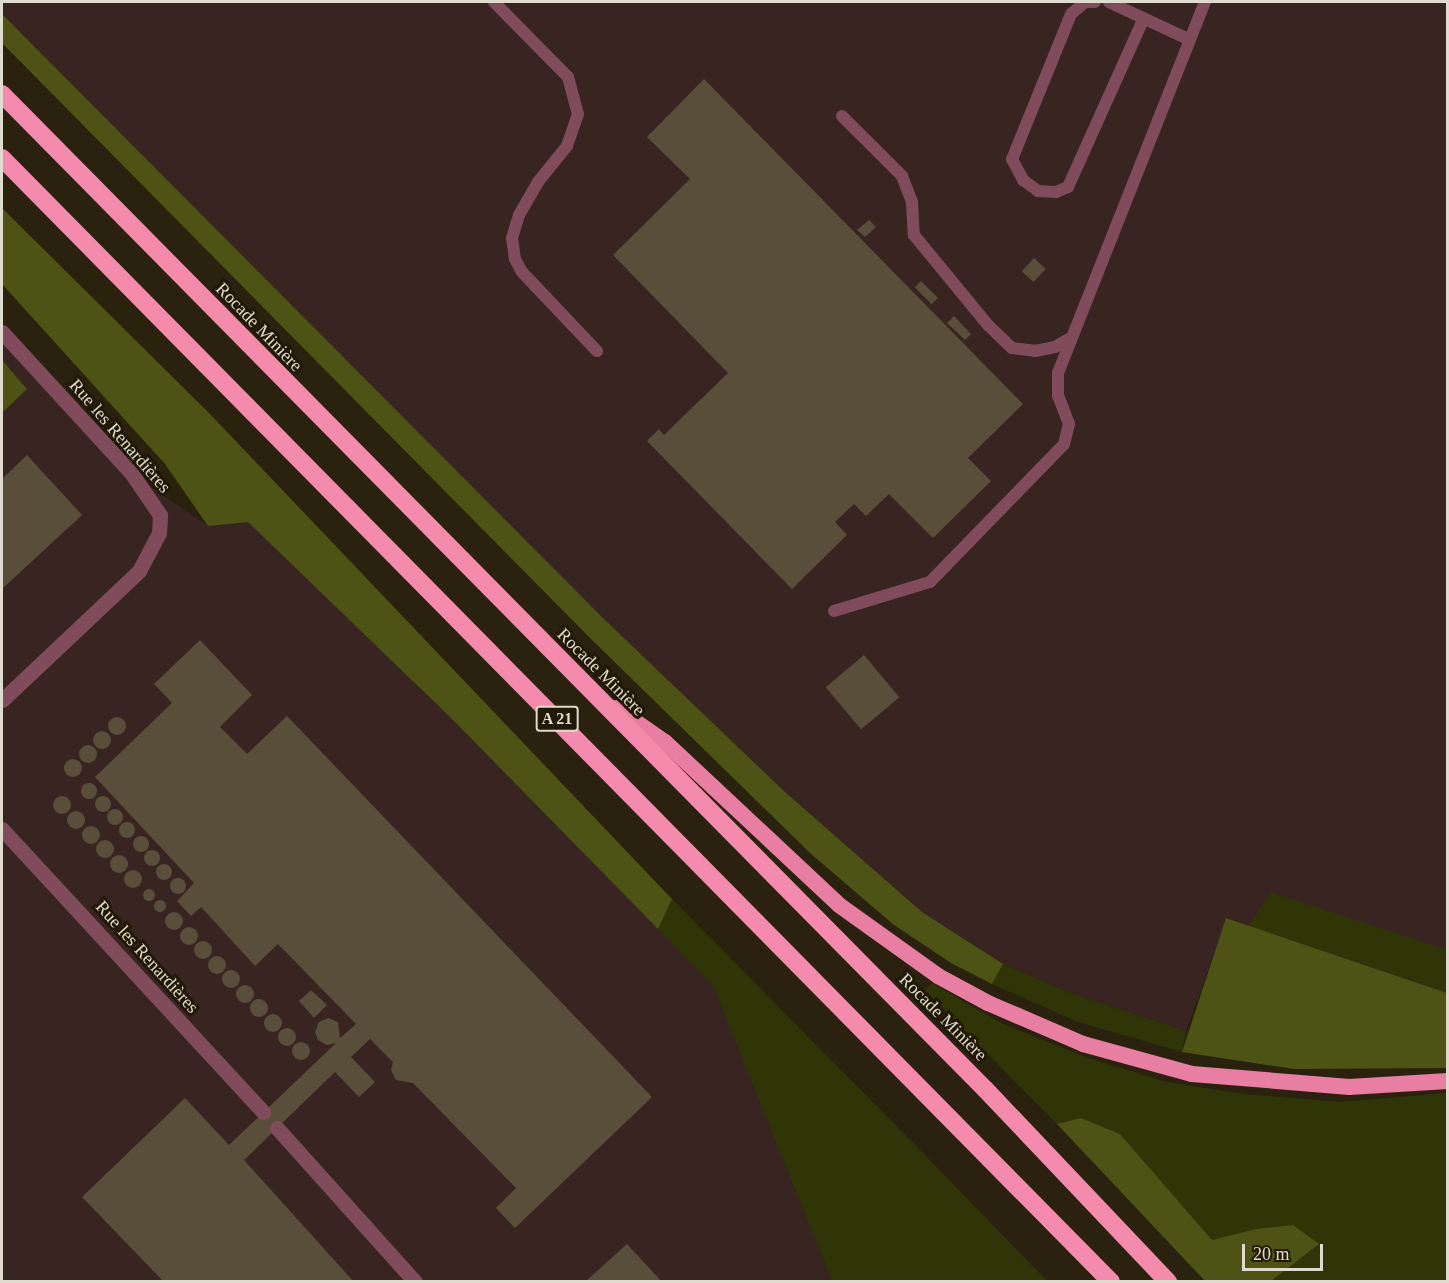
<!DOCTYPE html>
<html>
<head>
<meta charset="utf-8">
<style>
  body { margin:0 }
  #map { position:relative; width:1449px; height:1283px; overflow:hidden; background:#2a220e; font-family:"Times New Roman",serif }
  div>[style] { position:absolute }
  .industrial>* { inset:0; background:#382521 }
  .green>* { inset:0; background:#303507 }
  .forest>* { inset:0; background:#4d5314 }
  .building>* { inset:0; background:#584e3a; transform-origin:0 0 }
  .round { border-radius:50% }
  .service>* { height:12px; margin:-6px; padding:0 6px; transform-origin:6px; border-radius:6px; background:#804c5c }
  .minor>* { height:15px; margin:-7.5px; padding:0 7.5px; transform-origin:7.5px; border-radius:7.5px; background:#804c5c }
  .trunk>* { height:16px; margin:-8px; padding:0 8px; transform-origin:8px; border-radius:8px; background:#e87ea1 }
  .motorway>* { height:18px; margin:-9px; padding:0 9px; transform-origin:9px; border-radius:9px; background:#f48bad }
  span { translate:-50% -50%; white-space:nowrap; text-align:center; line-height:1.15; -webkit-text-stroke:6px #211805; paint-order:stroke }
  .shield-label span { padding:2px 4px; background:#211805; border:2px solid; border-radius:4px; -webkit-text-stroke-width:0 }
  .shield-label { font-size:16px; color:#e0dbcf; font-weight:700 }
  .street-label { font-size:18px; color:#e0dbcf }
  .frame { position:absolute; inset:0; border:3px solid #e0dbcf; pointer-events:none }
  .scale { position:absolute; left:1242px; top:1244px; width:81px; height:27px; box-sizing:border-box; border:3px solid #e0dbcf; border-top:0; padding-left:8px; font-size:18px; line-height:21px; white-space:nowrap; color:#e0dbcf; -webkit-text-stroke:4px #211805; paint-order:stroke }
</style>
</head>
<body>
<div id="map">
  <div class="industrial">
    <i style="clip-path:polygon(2px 2px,1447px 2px,1447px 993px,1227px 918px,1186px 1031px,1071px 993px,1003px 964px,922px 912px,785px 792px,603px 618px,2px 14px)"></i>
    <i style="clip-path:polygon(2px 332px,132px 474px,208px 526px,248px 521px,451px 718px,713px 985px,832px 1281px,2px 1281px,2px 413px,27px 389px,2px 360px)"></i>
  </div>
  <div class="green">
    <i style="clip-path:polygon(1271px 892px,1447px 950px,1447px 993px,1249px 926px)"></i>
    <i style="clip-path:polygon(672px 899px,919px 1149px,1047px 1281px,832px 1281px,713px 986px,658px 929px)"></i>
    <i style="clip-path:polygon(1003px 964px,1071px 993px,1186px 1031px,1182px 1052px,1078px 1022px,992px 984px)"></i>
    <i style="clip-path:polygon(932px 983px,1003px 1024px,1085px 1057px,1167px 1082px,1243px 1094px,1341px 1102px,1447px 1093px,1447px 1281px,1271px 1281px,1318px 1244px,1256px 1229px,1212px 1240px,1120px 1134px,1081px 1118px,1057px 1124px,925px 990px)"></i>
  </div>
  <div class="forest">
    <i style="clip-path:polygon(2px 14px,603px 618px,785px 792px,922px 912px,1003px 964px,992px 984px,951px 963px,894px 925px,810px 853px,588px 636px,2px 43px)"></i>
    <i style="clip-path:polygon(2px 208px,209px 413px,672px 899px,658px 929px,451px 718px,248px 522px,208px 526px,165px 464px,2px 284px)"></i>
    <i style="clip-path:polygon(2px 360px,27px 389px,2px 413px)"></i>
    <i style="clip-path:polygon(1226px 918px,1447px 993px,1447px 1068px,1294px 1069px,1182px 1052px)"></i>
    <i style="clip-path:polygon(1081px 1118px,1120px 1134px,1212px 1240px,1256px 1229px,1293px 1225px,1319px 1244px,1271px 1281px,1205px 1281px,1057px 1124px)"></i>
  </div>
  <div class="building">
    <i style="clip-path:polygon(704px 79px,1023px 404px,968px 458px,991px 481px,933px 538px,889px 494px,866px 516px,854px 504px,835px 522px,847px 535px,792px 589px,647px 441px,659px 429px,664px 435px,728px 373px,613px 255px,690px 179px,647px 137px)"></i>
    <i style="clip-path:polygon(869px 220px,876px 227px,865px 237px,857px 230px)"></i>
    <i style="left:1034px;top:258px;width:16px;height:18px;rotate:43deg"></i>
    <i style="left:921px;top:281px;width:24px;height:9px;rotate:45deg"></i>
    <i style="clip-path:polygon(954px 316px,971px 334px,965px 340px,947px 323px)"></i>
    <i style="clip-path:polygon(27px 455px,82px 515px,2px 589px,2px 479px)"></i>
    <i style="clip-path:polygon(200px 640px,252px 695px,220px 727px,247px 754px,287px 716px,652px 1097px,515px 1228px,496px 1208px,516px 1188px,413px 1083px,396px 1080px,391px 1070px,393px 1062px,370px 1039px,351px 1057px,375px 1082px,359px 1097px,335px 1072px,244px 1160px,354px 1282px,164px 1282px,82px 1197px,185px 1098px,229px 1145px,336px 1043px,327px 1045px,318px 1040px,315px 1032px,319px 1022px,328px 1018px,338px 1022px,340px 1038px,356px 1024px,278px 944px,255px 966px,201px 907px,191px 916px,177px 901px,194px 883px,95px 777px,172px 703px,154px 684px)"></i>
    <i style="left:864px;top:655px;width:55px;height:50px;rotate:50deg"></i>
    <i class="round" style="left:108px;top:717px;width:18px;height:18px"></i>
    <i class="round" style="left:93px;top:731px;width:18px;height:18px"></i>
    <i class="round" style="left:79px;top:745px;width:18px;height:18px"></i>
    <i class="round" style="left:64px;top:759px;width:18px;height:18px"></i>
    <i class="round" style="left:81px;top:783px;width:16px;height:16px"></i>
    <i class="round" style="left:95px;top:796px;width:16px;height:16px"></i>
    <i class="round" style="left:53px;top:796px;width:18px;height:18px"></i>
    <i class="round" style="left:107px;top:809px;width:16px;height:16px"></i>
    <i class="round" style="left:67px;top:811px;width:18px;height:18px"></i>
    <i class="round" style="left:119px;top:822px;width:16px;height:16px"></i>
    <i class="round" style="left:82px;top:826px;width:18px;height:18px"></i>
    <i class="round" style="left:133px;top:836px;width:16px;height:16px"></i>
    <i class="round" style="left:96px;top:840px;width:18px;height:18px"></i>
    <i class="round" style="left:144px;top:850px;width:16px;height:16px"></i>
    <i class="round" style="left:110px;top:855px;width:18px;height:18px"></i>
    <i class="round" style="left:156px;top:864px;width:16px;height:16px"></i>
    <i class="round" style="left:124px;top:870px;width:18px;height:18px"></i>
    <i class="round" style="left:170px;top:878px;width:16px;height:16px"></i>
    <i class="round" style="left:143px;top:889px;width:12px;height:12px"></i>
    <i class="round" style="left:154px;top:900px;width:12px;height:12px"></i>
    <i class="round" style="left:165px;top:912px;width:18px;height:18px"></i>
    <i class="round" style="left:180px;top:927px;width:18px;height:18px"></i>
    <i class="round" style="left:194px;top:941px;width:18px;height:18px"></i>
    <i class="round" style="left:208px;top:956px;width:18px;height:18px"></i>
    <i class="round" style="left:222px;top:970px;width:18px;height:18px"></i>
    <i class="round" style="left:236px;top:985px;width:18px;height:18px"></i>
    <i style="clip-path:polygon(311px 990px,327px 1005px,314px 1018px,299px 1001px)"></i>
    <i class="round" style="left:250px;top:999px;width:18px;height:18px"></i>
    <i class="round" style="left:264px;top:1014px;width:18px;height:18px"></i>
    <i class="round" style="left:278px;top:1028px;width:18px;height:18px"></i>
    <i class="round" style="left:292px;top:1042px;width:18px;height:18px"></i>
    <i style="clip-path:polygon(627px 1244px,662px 1282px,585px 1282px)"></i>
  </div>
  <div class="service">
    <i style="left:494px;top:2px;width:105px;rotate:45.4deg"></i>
    <i style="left:568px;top:77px;width:38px;rotate:75deg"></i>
    <i style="left:578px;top:114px;width:34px;rotate:109deg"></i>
    <i style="left:567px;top:146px;width:46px;rotate:128.9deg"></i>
    <i style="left:538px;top:182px;width:38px;rotate:120deg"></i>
    <i style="left:519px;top:215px;width:24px;rotate:107deg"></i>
    <i style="left:512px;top:238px;width:21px;rotate:82deg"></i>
    <i style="left:515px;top:259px;width:15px;rotate:62deg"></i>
    <i style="left:522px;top:272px;width:109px;rotate:46.5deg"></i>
    <i style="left:1095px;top:2px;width:10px;rotate:180deg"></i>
    <i style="left:1085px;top:2px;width:18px;rotate:139deg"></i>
    <i style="left:1071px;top:14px;width:157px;rotate:112.1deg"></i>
    <i style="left:1012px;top:159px;width:24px;rotate:62deg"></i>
    <i style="left:1023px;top:180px;width:19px;rotate:36deg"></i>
    <i style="left:1038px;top:191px;width:18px;rotate:3deg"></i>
    <i style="left:1056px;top:192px;width:13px;rotate:-23deg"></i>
    <i style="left:1068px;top:187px;width:185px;rotate:-65.8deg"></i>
    <i style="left:1109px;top:2px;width:89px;rotate:25.1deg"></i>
    <i style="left:842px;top:116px;width:85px;rotate:45deg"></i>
    <i style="left:902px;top:176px;width:28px;rotate:69deg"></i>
    <i style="left:912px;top:202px;width:33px;rotate:87deg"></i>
    <i style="left:914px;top:235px;width:117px;rotate:50.6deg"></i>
    <i style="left:988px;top:325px;width:33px;rotate:44deg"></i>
    <i style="left:1012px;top:348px;width:23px;rotate:7deg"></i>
    <i style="left:1035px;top:351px;width:20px;rotate:-11deg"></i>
    <i style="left:1055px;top:347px;width:16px;rotate:-30deg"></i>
    <i style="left:834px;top:611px;width:100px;rotate:-16.8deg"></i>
    <i style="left:930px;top:582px;width:192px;rotate:-45.8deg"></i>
    <i style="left:1064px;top:444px;width:21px;rotate:-76deg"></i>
    <i style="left:1069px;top:424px;width:30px;rotate:-111deg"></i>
    <i style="left:1058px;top:396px;width:23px;rotate:-90deg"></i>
    <i style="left:1058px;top:373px;width:399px;rotate:-68.4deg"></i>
  </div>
  <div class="minor">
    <i style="left:2px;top:332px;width:193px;rotate:47.5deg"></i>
    <i style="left:132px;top:474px;width:50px;rotate:55.7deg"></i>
    <i style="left:160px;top:515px;width:18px;rotate:93deg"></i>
    <i style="left:159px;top:533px;width:43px;rotate:117.8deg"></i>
    <i style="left:139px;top:571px;width:188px;rotate:136.7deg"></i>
    <i style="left:2px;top:829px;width:385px;rotate:47.3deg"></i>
    <i style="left:277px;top:1128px;width:207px;rotate:48.1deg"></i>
  </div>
  <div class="trunk">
    <i style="left:616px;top:708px;width:60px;rotate:34.8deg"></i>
    <i style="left:665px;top:742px;width:238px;rotate:43.1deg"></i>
    <i style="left:839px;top:905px;width:122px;rotate:35.6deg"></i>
    <i style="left:938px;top:976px;width:57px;rotate:28.4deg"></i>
    <i style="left:988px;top:1003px;width:103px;rotate:23.3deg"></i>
    <i style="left:1083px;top:1044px;width:113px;rotate:15.4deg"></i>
    <i style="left:1192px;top:1074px;width:158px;rotate:4.7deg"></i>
    <i style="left:1349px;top:1087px;width:99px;rotate:-3.5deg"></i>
  </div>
  <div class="motorway">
    <i style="left:2px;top:94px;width:1399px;rotate:45.35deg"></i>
    <i style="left:985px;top:1089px;width:266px;rotate:46.5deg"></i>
    <i style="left:2px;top:158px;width:1579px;rotate:45.38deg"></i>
  </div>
  <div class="shield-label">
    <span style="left:557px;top:719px">A 21</span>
  </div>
  <div class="street-label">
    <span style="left:259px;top:327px;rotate:46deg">Rocade Minière</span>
    <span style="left:120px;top:436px;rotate:49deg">Rue les Renardières</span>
    <span style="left:601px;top:672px;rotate:45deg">Rocade Minière</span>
    <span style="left:147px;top:957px;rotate:48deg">Rue les Renardières</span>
    <span style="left:943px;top:1017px;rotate:45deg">Rocade Minière</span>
  </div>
  <div class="frame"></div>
  <div class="scale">20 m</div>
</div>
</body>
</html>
